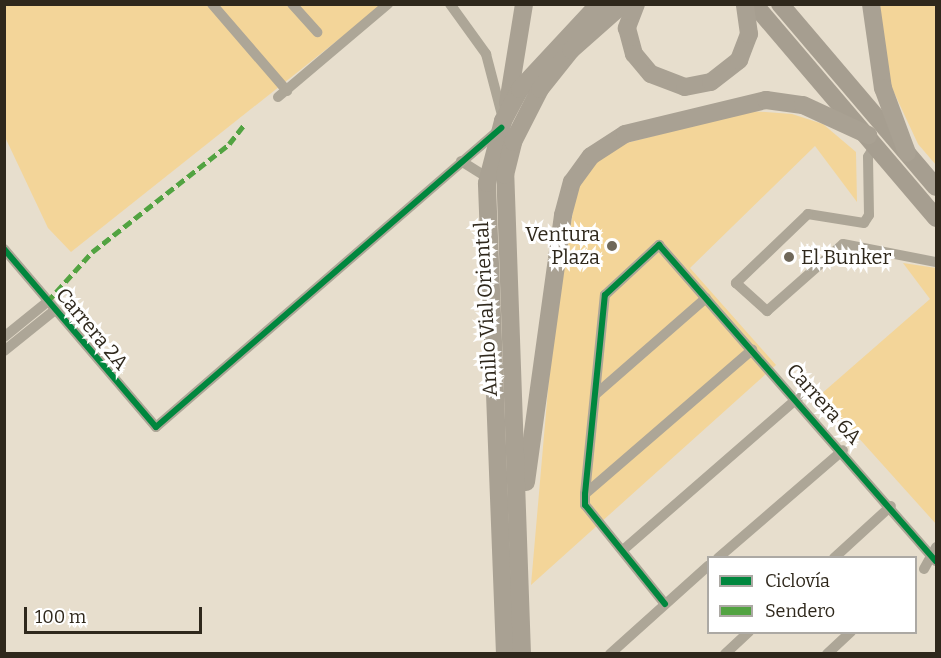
<!DOCTYPE html>
<html>
<head>
<meta charset="utf-8">
<style>
  body { margin:0 }
  #map { position:relative; width:941px; height:658px; overflow:hidden; background:#e7decd; font-family:Bitter,serif }
  div>[style] { position:absolute }
  .green>* { inset:0; background:#f3d599 }
  .minor>* { height:10px; margin:-5px; padding:0 5px; transform-origin:5px; border-radius:5px; background:#ada697 }
  .primary>* { height:18px; margin:-9px; padding:0 9px; transform-origin:9px; border-radius:9px; background:#a69e90 }
  .trunk>* { height:18px; margin:-9px; padding:0 9px; transform-origin:9px; border-radius:9px; background:#a9a193 }
  .quiet>* { height:4.5px; margin-top:-2.25px; transform-origin:0; background:repeating-linear-gradient(90deg,#52a341 0 9px,transparent 0 13.5px) }
  .cycleway>* { height:6px; margin:-3px; padding:0 3px; transform-origin:3px; border-radius:3px; background:#00873e }
  .dots>* { width:16px; height:16px; translate:-50% -50%; box-sizing:border-box; border:3px solid #fff; border-radius:50% }
  span { translate:-50% -50%; white-space:nowrap; text-align:center; line-height:1.15; -webkit-text-stroke:6px #fff; paint-order:stroke }
  .poi-label { font-size:20px; color:#2f281c }
  .right { translate:-100% -50%; text-align:right }
  .left { translate:0 -50%; text-align:left }
  .street-label { font-size:20px; color:#2f281c }
  .frame { position:absolute; inset:0; border:6px solid #2f281c; pointer-events:none }
  .legend { position:absolute; left:707px; top:556px; width:210px; height:78px; box-sizing:border-box; background:#fff; border:2px solid #aca9a4; margin:0; padding:8px 10px; list-style:none; font-size:18px; color:#2f281c }
  .legend li { display:flex; align-items:center; gap:12px; height:30px }
  .legend b { width:30px; border:2px solid #aca9a4 }
  .scale { position:absolute; left:24px; top:607px; width:178px; height:27px; box-sizing:border-box; border:3px solid #2f281c; border-top:0; padding-left:8px; font-size:18px; line-height:21px; white-space:nowrap; color:#2f281c; -webkit-text-stroke:4px #fff; paint-order:stroke }
</style>
</head>
<body>
<div id="map">
  <div class="green">
    <i style="clip-path:polygon(5px 5px,382px 5px,71px 252px,48px 228px,5px 137px)"></i>
    <i style="clip-path:polygon(880px 5px,936px 5px,936px 165px,918px 144px,884px 71px)"></i>
    <i style="clip-path:polygon(750px 111px,792px 114px,823px 124px,856px 152px,857px 202px,815px 146px,690px 268px,776px 365px,531px 585px,551px 355px,578px 178px,611px 147px)"></i>
    <i style="clip-path:polygon(903px 263px,936px 268px,936px 524px,820px 395px,930px 299px)"></i>
  </div>
  <div class="minor">
    <i style="left:212px;top:4px;width:115px;rotate:49.2deg"></i>
    <i style="left:292px;top:4px;width:38px;rotate:48deg"></i>
    <i style="left:450px;top:4px;width:62px;rotate:54.2deg"></i>
    <i style="left:486px;top:54px;width:63px;rotate:75.3deg"></i>
    <i style="left:278px;top:97px;width:144px;rotate:-40.2deg"></i>
    <i style="left:876px;top:144px;width:15px;rotate:122deg"></i>
    <i style="left:868px;top:157px;width:58px;rotate:89deg"></i>
    <i style="left:869px;top:215px;width:9px;rotate:122deg"></i>
    <i style="left:864px;top:223px;width:57px;rotate:-170.9deg"></i>
    <i style="left:808px;top:214px;width:100px;rotate:136.2deg"></i>
    <i style="left:736px;top:283px;width:42px;rotate:42.1deg"></i>
    <i style="left:767px;top:311px;width:101px;rotate:-41.4deg"></i>
    <i style="left:843px;top:244px;width:95px;rotate:11deg"></i>
    <i style="left:461px;top:161px;width:32px;rotate:32deg"></i>
    <i style="left:4px;top:249px;width:234px;rotate:49.5deg"></i>
    <i style="left:156px;top:427px;width:455px;rotate:-40.9deg"></i>
    <i style="left:4px;top:337px;width:55px;rotate:-39.1deg"></i>
    <i style="left:4px;top:351px;width:65px;rotate:-38.8deg"></i>
    <i style="left:596px;top:394px;width:146px;rotate:-41.1deg"></i>
    <i style="left:585px;top:494px;width:221px;rotate:-40.8deg"></i>
    <i style="left:623px;top:550px;width:232px;rotate:-41deg"></i>
    <i style="left:718px;top:558px;width:165px;rotate:-40.8deg"></i>
    <i style="left:834px;top:558px;width:77px;rotate:-42.4deg"></i>
    <i style="left:924px;top:569px;width:25px;rotate:-61deg"></i>
    <i style="left:665px;top:604px;width:127px;rotate:-128.9deg"></i>
    <i style="left:585px;top:505px;width:11px;rotate:-90deg"></i>
    <i style="left:585px;top:494px;width:200px;rotate:-84.3deg"></i>
    <i style="left:605px;top:295px;width:74px;rotate:-42.8deg"></i>
    <i style="left:659px;top:245px;width:420px;rotate:48.8deg"></i>
    <i style="left:610px;top:654px;width:132px;rotate:-41.9deg"></i>
    <i style="left:725px;top:654px;width:33px;rotate:-43deg"></i>
    <i style="left:827px;top:654px;width:33px;rotate:-43deg"></i>
  </div>
  <div class="primary">
    <i style="left:754px;top:4px;width:281px;rotate:49.6deg"></i>
    <i style="left:780px;top:4px;width:240px;rotate:49.6deg"></i>
  </div>
  <div class="trunk">
    <i style="left:636px;top:4px;width:26px;rotate:111deg"></i>
    <i style="left:627px;top:28px;width:27px;rotate:75deg"></i>
    <i style="left:634px;top:54px;width:26px;rotate:50deg"></i>
    <i style="left:651px;top:74px;width:36px;rotate:21deg"></i>
    <i style="left:685px;top:87px;width:26px;rotate:-11deg"></i>
    <i style="left:711px;top:82px;width:36px;rotate:-38deg"></i>
    <i style="left:739px;top:60px;width:28px;rotate:-69deg"></i>
    <i style="left:749px;top:34px;width:30px;rotate:-98deg"></i>
    <i style="left:871px;top:4px;width:85px;rotate:81.9deg"></i>
    <i style="left:883px;top:88px;width:69px;rotate:69.7deg"></i>
    <i style="left:508px;top:103px;width:100px;rotate:-80.8deg"></i>
    <i style="left:526px;top:482px;width:270px;rotate:-82.1deg"></i>
    <i style="left:563px;top:215px;width:34px;rotate:-75deg"></i>
    <i style="left:572px;top:182px;width:32px;rotate:-54deg"></i>
    <i style="left:591px;top:156px;width:40px;rotate:-32.9deg"></i>
    <i style="left:625px;top:134px;width:145px;rotate:-13.6deg"></i>
    <i style="left:766px;top:100px;width:37px;rotate:8deg"></i>
    <i style="left:803px;top:105px;width:72px;rotate:24.8deg"></i>
    <i style="left:505px;top:654px;width:471px;rotate:-92.2deg"></i>
    <i style="left:487px;top:183px;width:64px;rotate:-75.5deg"></i>
    <i style="left:503px;top:121px;width:36px;rotate:-62deg"></i>
    <i style="left:520px;top:89px;width:116px;rotate:-47.1deg"></i>
    <i style="left:522px;top:654px;width:479px;rotate:-92deg"></i>
    <i style="left:505px;top:175px;width:34px;rotate:-76deg"></i>
    <i style="left:513px;top:142px;width:59px;rotate:-63deg"></i>
    <i style="left:540px;top:89px;width:50px;rotate:-51.5deg"></i>
    <i style="left:571px;top:50px;width:69px;rotate:-41.5deg"></i>
  </div>
  <div class="quiet">
    <i style="left:47px;top:302px;width:67px;rotate:-48deg"></i>
    <i style="left:92px;top:252px;width:174px;rotate:-38.2deg"></i>
    <i style="left:229px;top:144px;width:23px;rotate:-52deg"></i>
  </div>
  <div class="cycleway">
    <i style="left:4px;top:249px;width:234px;rotate:49.5deg"></i>
    <i style="left:156px;top:427px;width:457px;rotate:-40.9deg"></i>
    <i style="left:665px;top:604px;width:127px;rotate:-128.9deg"></i>
    <i style="left:585px;top:505px;width:11px;rotate:-90deg"></i>
    <i style="left:585px;top:494px;width:200px;rotate:-84.3deg"></i>
    <i style="left:605px;top:295px;width:74px;rotate:-42.8deg"></i>
    <i style="left:659px;top:245px;width:420px;rotate:48.8deg"></i>
  </div>
  <div class="dots">
    <i style="left:612px;top:246px;background:#6f685a"></i>
    <i style="left:789px;top:257px;background:#6f685a"></i>
  </div>
  <div class="poi-label">
    <span class="right" style="left:600px;top:246px">Ventura<br>Plaza</span>
    <span class="left" style="left:801px;top:257px">El Bunker</span>
  </div>
  <div class="street-label">
    <span style="left:486px;top:309px;rotate:-93deg">Anillo Vial Oriental</span>
    <span style="left:92px;top:329px;rotate:50deg">Carrera 2A</span>
    <span style="left:824px;top:404px;rotate:48deg">Carrera 6A</span>
  </div>
  <div class="frame"></div>
  <ul class="legend">
  <li><b style="height:8px;background:#00873e"></b>Ciclovía</li>
  <li><b style="height:8px;background:#52a341"></b>Sendero</li>
  </ul>
  <div class="scale">100 m</div>
</div>
</body>
</html>
